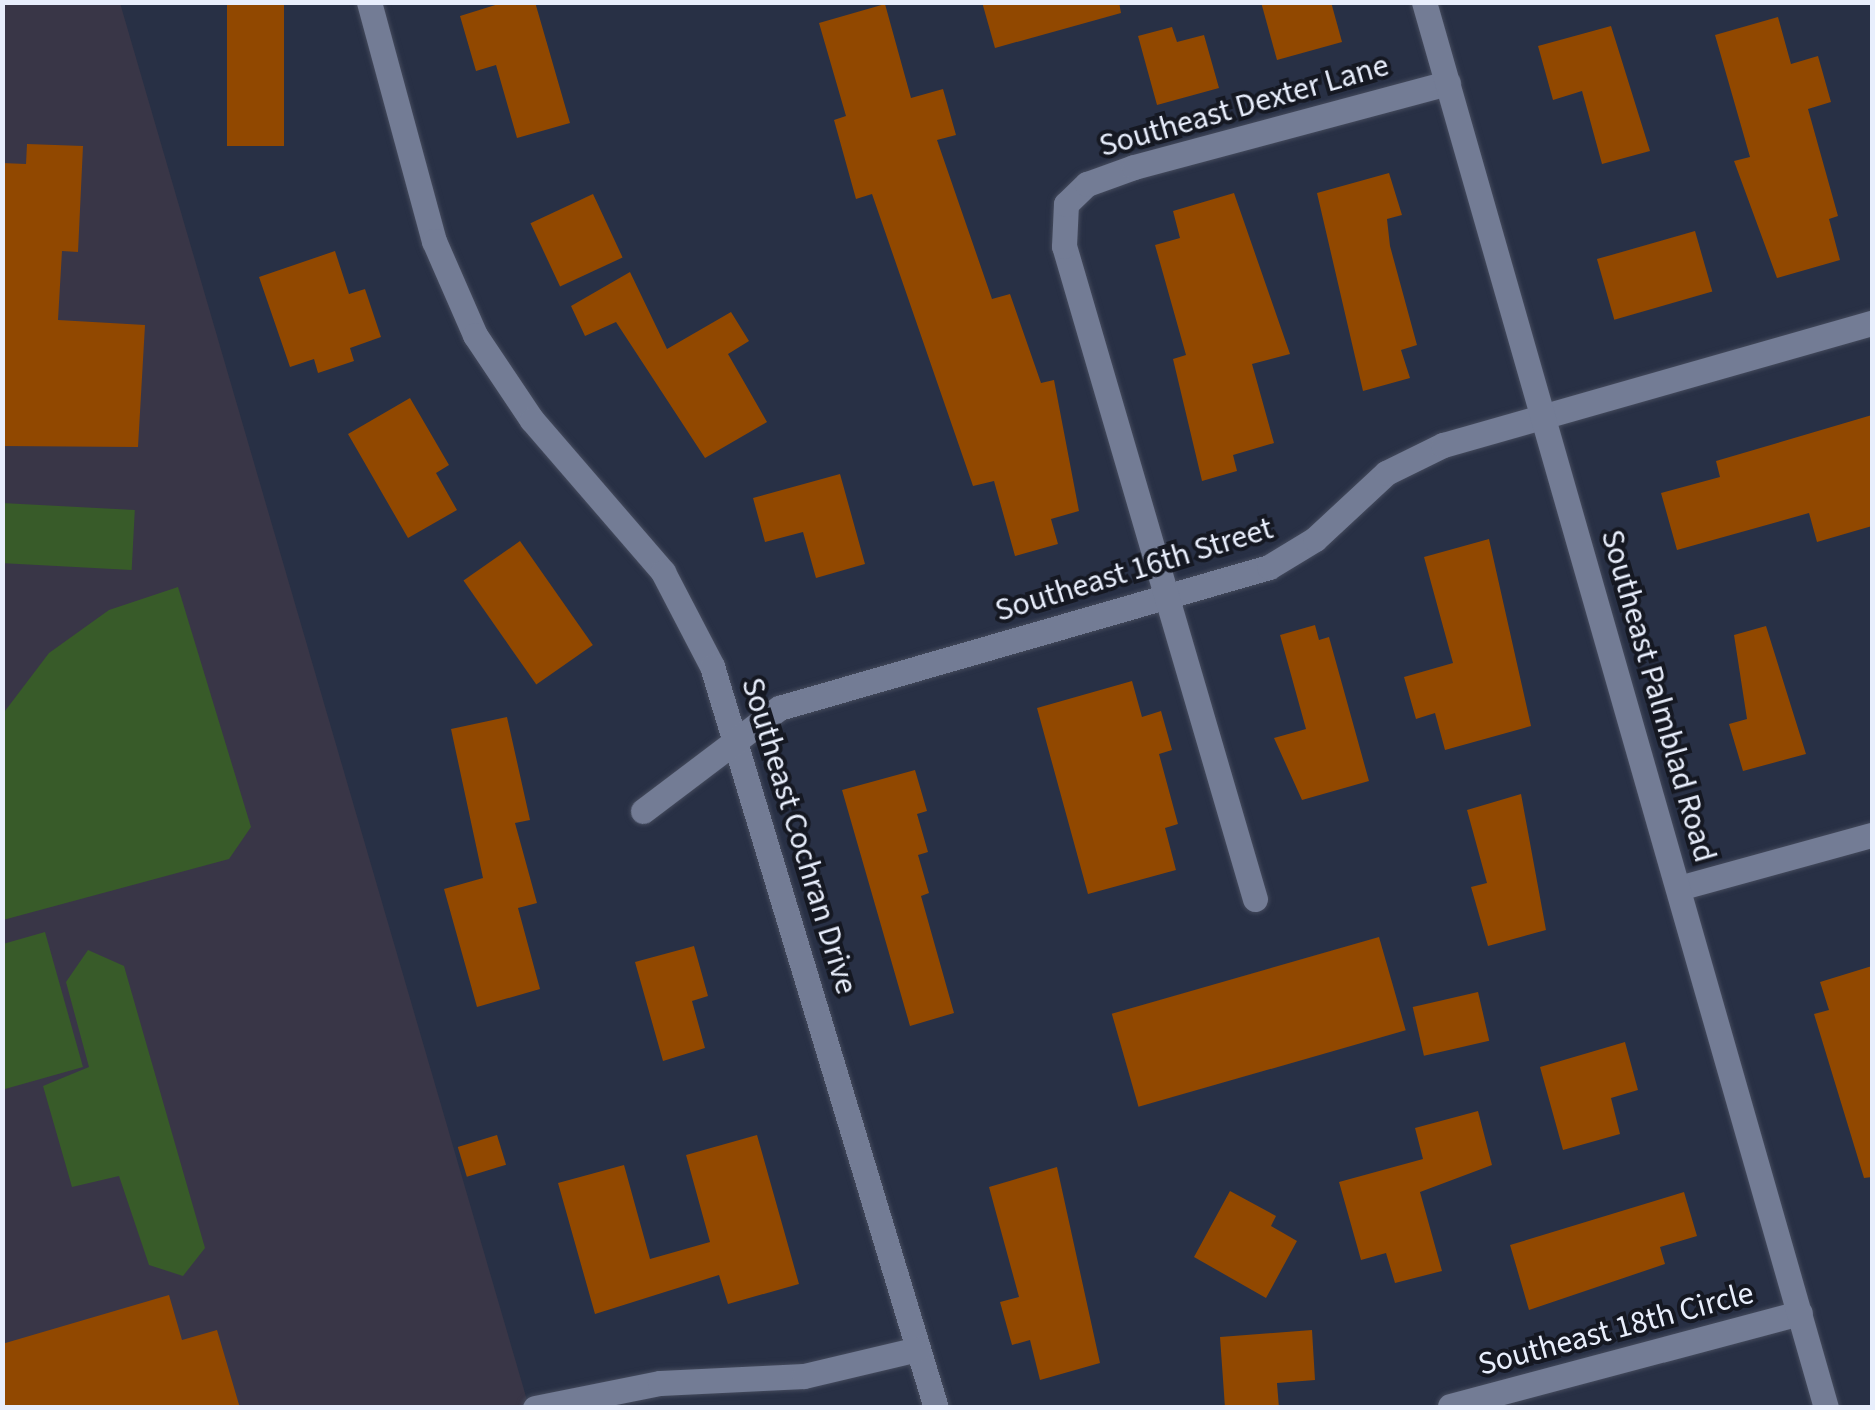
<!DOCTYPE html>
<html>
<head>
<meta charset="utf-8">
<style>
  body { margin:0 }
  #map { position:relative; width:1875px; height:1410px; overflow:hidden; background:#283045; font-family:"Source Sans 3",sans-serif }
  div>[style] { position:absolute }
  .education>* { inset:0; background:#393647 }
  .green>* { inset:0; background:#385b29; transform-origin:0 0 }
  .building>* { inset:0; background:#914800; transform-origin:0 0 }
  .roads { filter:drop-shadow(0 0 2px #454b5d) drop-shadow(0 0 2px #454b5d) }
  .street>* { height:25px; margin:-12.5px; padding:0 12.5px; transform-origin:12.5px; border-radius:12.5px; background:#737c95 }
  .secondary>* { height:25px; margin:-12.5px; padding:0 12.5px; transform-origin:12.5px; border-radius:12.5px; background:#737c95 }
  span { translate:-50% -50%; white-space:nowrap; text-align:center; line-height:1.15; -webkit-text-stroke:8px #151822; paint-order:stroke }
  .street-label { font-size:32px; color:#e8eefc }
  .frame { position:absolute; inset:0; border:5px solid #e8eefc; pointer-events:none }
</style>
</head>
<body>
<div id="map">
  <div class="education">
    <i style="clip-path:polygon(3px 3px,120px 3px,529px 1407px,3px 1408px)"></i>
  </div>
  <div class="green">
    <i style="left:2px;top:503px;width:133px;height:60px;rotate:3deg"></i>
    <i style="clip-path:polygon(178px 587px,251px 827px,229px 859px,3px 920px,5px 711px,49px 653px,109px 610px)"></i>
    <i style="clip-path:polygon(45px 932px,83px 1067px,5px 1089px,3px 944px)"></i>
    <i style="clip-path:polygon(88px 950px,124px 966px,205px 1248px,183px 1276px,149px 1265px,119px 1176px,72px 1187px,43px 1086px,89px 1067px,66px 982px)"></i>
  </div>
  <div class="building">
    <i style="left:227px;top:2px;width:57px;height:144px"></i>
    <i style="clip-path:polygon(505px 2px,535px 2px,570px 123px,517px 138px,496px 65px,476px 71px,460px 16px)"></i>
    <i style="clip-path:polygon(982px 2px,1119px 2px,1121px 13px,995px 48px)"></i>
    <i style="clip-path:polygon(1261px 2px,1331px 2px,1342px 42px,1277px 60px)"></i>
    <i style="clip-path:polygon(885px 4px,911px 98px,943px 89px,956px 135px,937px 140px,992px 299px,1010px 294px,1041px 383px,1054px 380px,1079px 511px,1051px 519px,1058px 544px,1015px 556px,994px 481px,973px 486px,872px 194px,856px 199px,834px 120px,846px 116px,819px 23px)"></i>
    <i style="clip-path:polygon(1778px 17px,1791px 64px,1818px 56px,1831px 102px,1808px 109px,1838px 216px,1829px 219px,1840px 260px,1777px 278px,1734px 161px,1750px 157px,1715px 35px)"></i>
    <i style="clip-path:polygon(1611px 26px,1650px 151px,1602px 164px,1582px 91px,1553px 100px,1538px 46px)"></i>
    <i style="clip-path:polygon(1172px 27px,1177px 42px,1204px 35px,1219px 88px,1157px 105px,1138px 36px)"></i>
    <i style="clip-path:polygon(27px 144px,83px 146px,78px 252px,62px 251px,58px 320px,145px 325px,138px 447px,2px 446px,2px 163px,26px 164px)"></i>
    <i style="clip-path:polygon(1389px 173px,1402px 215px,1387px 219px,1390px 246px,1417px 345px,1401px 350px,1410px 378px,1363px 391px,1317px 193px)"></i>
    <i style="clip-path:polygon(1234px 193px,1290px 354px,1252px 364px,1274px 443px,1233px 455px,1237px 471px,1202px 481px,1173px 359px,1186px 355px,1155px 245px,1180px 238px,1173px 211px)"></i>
    <i style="left:593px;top:194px;width:70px;height:69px;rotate:65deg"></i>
    <i style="left:1695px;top:231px;width:63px;height:102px;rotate:74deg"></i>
    <i style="clip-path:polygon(335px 251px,349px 294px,365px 289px,381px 337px,350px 348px,354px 361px,318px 373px,314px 359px,290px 367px,259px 277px)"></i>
    <i style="clip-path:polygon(630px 272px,667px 349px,731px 312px,749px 341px,728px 354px,767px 422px,705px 458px,616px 322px,585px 336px,571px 306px)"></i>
    <i style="clip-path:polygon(410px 398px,449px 465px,436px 473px,457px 510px,408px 538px,348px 434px)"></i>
    <i style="clip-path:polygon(1872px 415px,1872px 526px,1817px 542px,1809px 513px,1677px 550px,1661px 493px,1720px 477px,1716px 461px)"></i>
    <i style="clip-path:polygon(840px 474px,865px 564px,816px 578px,803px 532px,765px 542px,753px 498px)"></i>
    <i style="clip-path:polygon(1489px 539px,1531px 726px,1445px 750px,1435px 713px,1416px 719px,1404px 677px,1453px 663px,1424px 557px)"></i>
    <i style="left:520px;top:541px;width:127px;height:69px;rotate:55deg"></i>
    <i style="clip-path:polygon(1315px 625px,1319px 640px,1329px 637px,1369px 781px,1302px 800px,1274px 738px,1306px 729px,1280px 635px)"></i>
    <i style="clip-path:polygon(1766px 626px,1806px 754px,1743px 771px,1729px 724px,1747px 719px,1734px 635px)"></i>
    <i style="clip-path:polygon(1132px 681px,1142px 717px,1161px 711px,1172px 750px,1159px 754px,1178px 824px,1165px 828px,1176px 870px,1088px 894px,1037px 708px)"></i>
    <i style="clip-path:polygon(507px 717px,530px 820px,515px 823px,537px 903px,518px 908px,540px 989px,477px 1007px,444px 889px,483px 878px,451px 729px)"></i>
    <i style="clip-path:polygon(915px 770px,927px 811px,917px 814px,928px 852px,918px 855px,929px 893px,921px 896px,954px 1013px,910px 1026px,842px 790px)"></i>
    <i style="clip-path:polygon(1521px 794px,1546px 930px,1488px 946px,1471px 887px,1487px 883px,1467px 810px)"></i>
    <i style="left:1379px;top:937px;width:97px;height:278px;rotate:74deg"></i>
    <i style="clip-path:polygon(694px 946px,708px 996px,692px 1001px,705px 1048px,663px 1061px,635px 962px)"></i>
    <i style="clip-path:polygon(1872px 966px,1872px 1177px,1864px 1178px,1814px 1014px,1829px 1010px,1820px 982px)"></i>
    <i style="left:1478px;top:992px;width:50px;height:67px;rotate:77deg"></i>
    <i style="clip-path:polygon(1625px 1042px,1638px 1090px,1611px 1098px,1620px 1134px,1563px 1150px,1540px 1067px)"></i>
    <i style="clip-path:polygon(1478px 1111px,1492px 1165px,1420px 1192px,1442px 1271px,1395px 1283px,1386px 1253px,1361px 1260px,1339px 1182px,1423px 1159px,1415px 1128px)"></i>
    <i style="left:497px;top:1135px;width:31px;height:41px;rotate:73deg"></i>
    <i style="clip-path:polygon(757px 1135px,799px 1284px,728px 1304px,719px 1275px,595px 1314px,558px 1183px,624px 1165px,650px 1259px,710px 1242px,686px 1155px)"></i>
    <i style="clip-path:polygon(1057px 1167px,1100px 1363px,1040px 1380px,1030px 1340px,1012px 1345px,1000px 1302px,1019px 1297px,989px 1187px)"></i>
    <i style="clip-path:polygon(1230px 1191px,1276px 1216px,1271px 1226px,1297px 1241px,1266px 1298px,1194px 1257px)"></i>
    <i style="clip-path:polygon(1684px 1192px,1697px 1236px,1660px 1247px,1665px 1264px,1529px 1310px,1510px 1245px)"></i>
    <i style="clip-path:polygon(169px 1295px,182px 1340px,217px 1330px,240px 1408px,2px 1408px,2px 1344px)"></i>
    <i style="clip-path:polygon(1312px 1330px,1315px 1380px,1277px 1383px,1279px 1408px,1225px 1408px,1220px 1337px)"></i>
  </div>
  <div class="roads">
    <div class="street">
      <i style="left:369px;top:2px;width:248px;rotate:74.8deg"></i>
      <i style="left:434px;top:241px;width:103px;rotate:66.4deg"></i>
      <i style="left:475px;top:335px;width:102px;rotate:56.2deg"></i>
      <i style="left:532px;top:420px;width:201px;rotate:49.2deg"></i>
      <i style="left:663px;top:572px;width:106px;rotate:62.5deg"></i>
      <i style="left:712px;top:666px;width:775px;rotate:73.2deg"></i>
      <i style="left:643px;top:811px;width:171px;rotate:-37.1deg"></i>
      <i style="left:779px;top:708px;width:510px;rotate:-16.05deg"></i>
      <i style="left:1269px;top:567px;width:54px;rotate:-31.3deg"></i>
      <i style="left:1315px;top:539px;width:97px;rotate:-42.9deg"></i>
      <i style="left:1386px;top:473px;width:64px;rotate:-26.2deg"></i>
      <i style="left:1443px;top:445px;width:446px;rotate:-15.9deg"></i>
      <i style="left:1679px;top:888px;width:200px;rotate:-15.4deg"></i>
      <i style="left:1255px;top:899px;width:680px;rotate:-106.3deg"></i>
      <i style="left:1064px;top:246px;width:42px;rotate:-87.3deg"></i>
      <i style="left:1066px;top:204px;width:29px;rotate:-44deg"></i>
      <i style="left:1087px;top:184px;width:50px;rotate:-19.9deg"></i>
      <i style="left:1134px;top:167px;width:325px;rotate:-15deg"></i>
      <i style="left:1450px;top:1406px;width:362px;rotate:-14.9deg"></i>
      <i style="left:535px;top:1408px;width:127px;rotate:-11.3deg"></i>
      <i style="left:660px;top:1383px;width:144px;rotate:-2.8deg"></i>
      <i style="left:804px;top:1376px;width:117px;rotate:-13.3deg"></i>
    </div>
    <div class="secondary">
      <i style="left:1424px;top:2px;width:1462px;rotate:74.04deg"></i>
    </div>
  </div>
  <div class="street-label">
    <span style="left:1244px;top:106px;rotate:-16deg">Southeast Dexter Lane</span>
    <span style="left:1134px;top:570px;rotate:-17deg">Southeast 16th Street</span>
    <span style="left:1658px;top:696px;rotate:74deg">Southeast Palmblad Road</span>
    <span style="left:799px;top:836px;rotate:73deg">Southeast Cochran Drive</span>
    <span style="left:1616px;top:1329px;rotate:-15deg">Southeast 18th Circle</span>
  </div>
  <div class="frame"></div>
</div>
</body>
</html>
